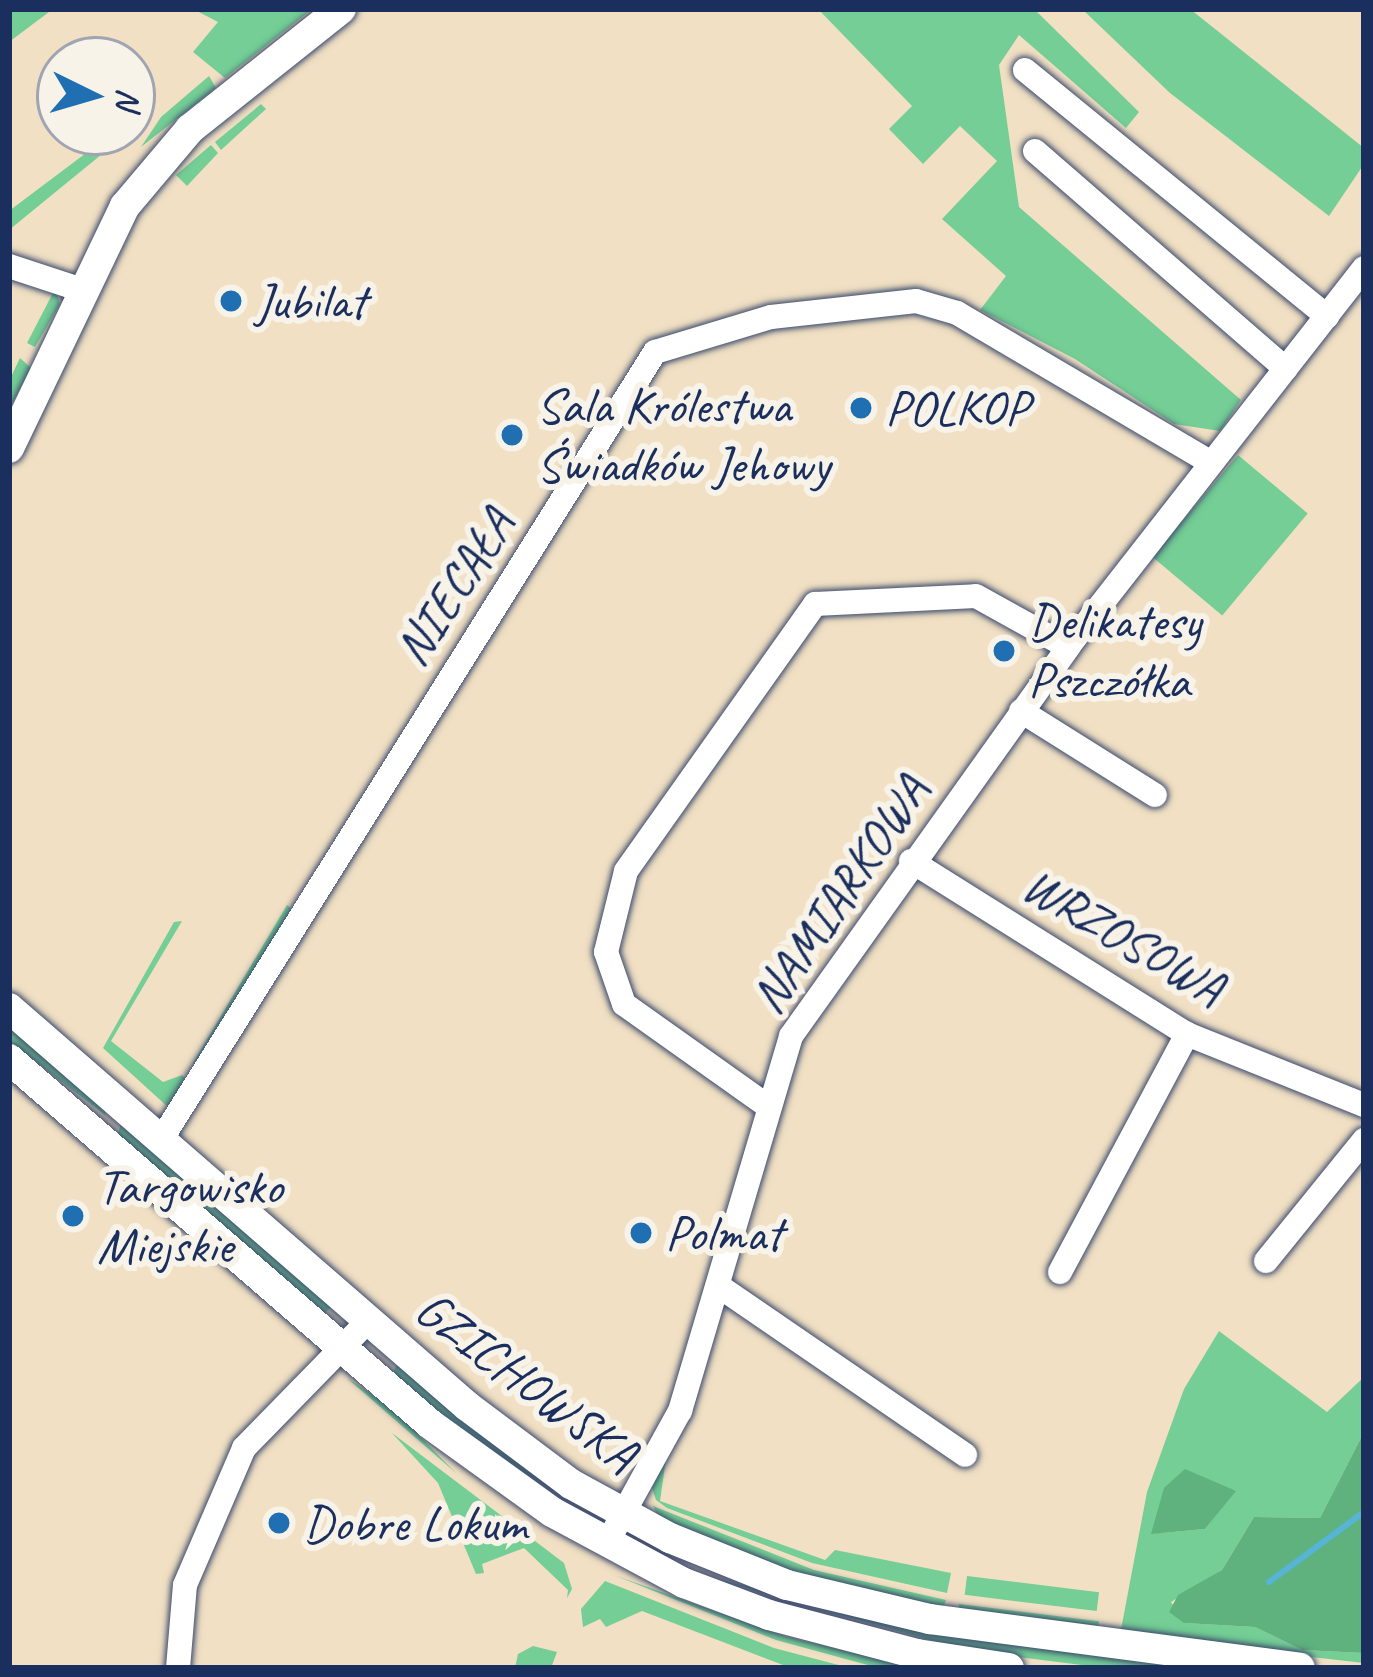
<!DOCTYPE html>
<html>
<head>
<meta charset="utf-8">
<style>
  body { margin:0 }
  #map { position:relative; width:1373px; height:1677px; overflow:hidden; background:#f1e0c3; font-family:Caveat,sans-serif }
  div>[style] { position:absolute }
  .green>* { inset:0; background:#74ce95; transform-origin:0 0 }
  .forest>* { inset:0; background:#5fb17e }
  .stream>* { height:6px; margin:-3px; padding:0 3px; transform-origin:3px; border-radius:3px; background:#56b4d4 }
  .roads { filter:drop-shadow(0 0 3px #3b4a6d) drop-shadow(0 0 3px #3b4a6d) }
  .minor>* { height:24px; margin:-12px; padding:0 12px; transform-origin:12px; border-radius:12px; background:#fff }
  .tertiary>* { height:30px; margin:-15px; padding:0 15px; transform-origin:15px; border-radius:15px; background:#fff }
  .dots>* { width:33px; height:33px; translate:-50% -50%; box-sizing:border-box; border:6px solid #f7f3e8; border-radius:50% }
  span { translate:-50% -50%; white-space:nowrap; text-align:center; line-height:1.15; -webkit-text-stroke:12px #f7f3e8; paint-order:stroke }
  .poi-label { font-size:51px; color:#1b2f5e }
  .left { translate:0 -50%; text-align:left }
  .street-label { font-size:51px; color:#1b2f5e }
  .frame { position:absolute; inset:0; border:12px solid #1b2f5e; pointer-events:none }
  .north { position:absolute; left:36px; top:36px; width:120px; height:120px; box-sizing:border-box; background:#f7f3e8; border:3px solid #9fa5b1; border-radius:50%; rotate:95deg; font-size:33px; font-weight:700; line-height:48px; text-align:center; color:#1b2f5e }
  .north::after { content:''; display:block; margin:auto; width:42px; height:54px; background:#1f6fb2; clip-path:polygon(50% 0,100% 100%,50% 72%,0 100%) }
</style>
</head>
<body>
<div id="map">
  <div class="green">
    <i style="clip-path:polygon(9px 9px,53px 9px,9px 42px)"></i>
    <i style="clip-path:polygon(193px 9px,312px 9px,225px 78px,193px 52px,218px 22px)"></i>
    <i style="clip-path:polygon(818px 9px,1034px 9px,1139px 112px,1126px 128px,1019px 35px,999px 65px,1019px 207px,1241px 400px,1220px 431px,1174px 424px,1075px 359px,980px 310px,1006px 276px,942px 219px,997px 161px,960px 126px,923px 164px,889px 129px,912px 106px)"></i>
    <i style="clip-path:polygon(1082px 9px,1190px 9px,1364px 148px,1364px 164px,1329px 216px,1170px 93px)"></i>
    <i style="clip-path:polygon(209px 76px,216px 88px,141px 147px,161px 117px)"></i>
    <i style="clip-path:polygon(261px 104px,266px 109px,221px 150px,215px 142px)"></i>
    <i style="clip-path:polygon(114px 132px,129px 132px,9px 230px,9px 211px)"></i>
    <i style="clip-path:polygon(211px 145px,218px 153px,187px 186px,176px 175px)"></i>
    <i style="clip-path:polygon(55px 289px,60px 304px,35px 347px,27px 343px)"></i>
    <i style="clip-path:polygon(20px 358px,31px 368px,9px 409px,9px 381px)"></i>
    <i style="left:1238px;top:455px;width:91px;height:133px;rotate:40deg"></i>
    <i style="clip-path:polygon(287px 905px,293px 910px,197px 1066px,193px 1063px)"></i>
    <i style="clip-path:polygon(182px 921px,111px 1041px,163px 1082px,182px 1075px,187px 1081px,169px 1108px,103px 1048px,174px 922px)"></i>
    <i style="clip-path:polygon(9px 1026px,106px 1110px,105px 1115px,9px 1041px)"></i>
    <i style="clip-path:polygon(121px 1123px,332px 1306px,325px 1313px,139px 1156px,118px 1134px)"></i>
    <i style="clip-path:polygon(evenodd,1219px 1331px,1327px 1412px,1364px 1377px,1364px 1432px,1320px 1518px,1254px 1517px,1222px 1570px,1171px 1602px,1185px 1623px,1255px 1627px,1302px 1650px,1364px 1653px,1364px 1663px,1120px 1635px,1147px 1492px,1184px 1389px,1219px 1331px,1180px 1476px,1235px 1491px,1205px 1529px,1160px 1533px,1180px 1476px)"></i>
    <i style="clip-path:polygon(397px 1364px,556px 1490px,555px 1492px,461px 1434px,393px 1373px)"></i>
    <i style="clip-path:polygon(347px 1378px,391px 1407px,456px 1473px)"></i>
    <i style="clip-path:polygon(392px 1433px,564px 1563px,572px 1589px,567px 1598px,568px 1590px,524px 1548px,482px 1564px,484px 1573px,476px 1574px,438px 1483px)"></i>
    <i style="clip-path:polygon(666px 1459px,660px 1501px,825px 1560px,835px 1550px,951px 1573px,947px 1593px,812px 1563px,667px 1508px,656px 1500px,652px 1488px)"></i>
    <i style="clip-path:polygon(653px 1506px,814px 1570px,946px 1600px,942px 1610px,906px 1604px,742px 1556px,658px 1516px)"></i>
    <i style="clip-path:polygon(614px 1575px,784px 1636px,916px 1668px,875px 1667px,776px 1640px)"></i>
    <i style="left:967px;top:1576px;width:133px;height:19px;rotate:7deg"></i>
    <i style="clip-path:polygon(707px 1577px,971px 1640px,1202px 1668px,1106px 1668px,969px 1651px)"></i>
    <i style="clip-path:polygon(605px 1581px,774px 1648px,850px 1668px,791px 1668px,642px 1611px,606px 1627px,600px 1619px,583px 1627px,581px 1609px)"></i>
    <i style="left:959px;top:1604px;width:141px;height:9px;rotate:7deg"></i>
    <i style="clip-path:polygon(533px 1646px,557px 1652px,551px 1668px,515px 1668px,518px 1654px)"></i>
  </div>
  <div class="forest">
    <i style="clip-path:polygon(1364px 1432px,1364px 1653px,1302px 1650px,1255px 1627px,1184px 1623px,1169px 1612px,1178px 1595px,1222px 1570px,1254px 1517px,1320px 1518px)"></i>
    <i style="clip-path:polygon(1185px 1469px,1236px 1491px,1205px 1529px,1151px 1534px,1164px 1488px)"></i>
  </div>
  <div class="stream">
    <i style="left:1269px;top:1582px;width:118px;rotate:-36.4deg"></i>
  </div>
  <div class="roads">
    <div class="minor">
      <i style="left:1025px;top:70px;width:390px;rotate:39.2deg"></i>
      <i style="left:1035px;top:151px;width:332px;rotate:41deg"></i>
      <i style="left:9px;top:266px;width:80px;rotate:18.2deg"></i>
      <i style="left:1021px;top:711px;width:158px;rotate:32.1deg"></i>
      <i style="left:911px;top:861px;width:326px;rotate:32.1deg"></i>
      <i style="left:1187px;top:1034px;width:191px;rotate:21.9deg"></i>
      <i style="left:766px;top:1105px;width:174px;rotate:-144.6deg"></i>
      <i style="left:624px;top:1004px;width:55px;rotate:-109.1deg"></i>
      <i style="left:606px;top:952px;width:83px;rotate:-76.1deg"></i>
      <i style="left:626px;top:871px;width:327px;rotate:-54.7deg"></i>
      <i style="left:815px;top:604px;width:161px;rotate:-2.8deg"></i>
      <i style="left:976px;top:596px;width:105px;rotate:29deg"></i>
      <i style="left:161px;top:1140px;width:930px;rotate:-57.92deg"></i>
      <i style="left:655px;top:352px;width:121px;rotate:-16.8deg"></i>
      <i style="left:771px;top:317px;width:146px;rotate:-6.3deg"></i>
      <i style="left:916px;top:301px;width:43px;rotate:16.3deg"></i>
      <i style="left:957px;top:313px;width:294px;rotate:30.5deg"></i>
      <i style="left:1266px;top:1261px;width:156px;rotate:-51deg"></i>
      <i style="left:1060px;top:1272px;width:270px;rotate:-61.9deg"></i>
      <i style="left:720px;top:1287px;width:297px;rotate:34.4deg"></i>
      <i style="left:607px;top:1543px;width:151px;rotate:-61.1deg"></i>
      <i style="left:680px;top:1411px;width:391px;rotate:-73.5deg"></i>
      <i style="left:791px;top:1036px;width:478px;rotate:-54.5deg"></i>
      <i style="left:1068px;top:647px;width:481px;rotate:-52deg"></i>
      <i style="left:178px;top:1668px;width:83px;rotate:-85.2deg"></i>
      <i style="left:185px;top:1585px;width:149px;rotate:-66.7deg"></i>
      <i style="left:244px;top:1448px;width:177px;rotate:-45.7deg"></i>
    </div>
    <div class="tertiary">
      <i style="left:9px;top:448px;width:268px;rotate:-64.4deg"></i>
      <i style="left:125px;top:206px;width:101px;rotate:-49.8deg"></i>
      <i style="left:190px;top:129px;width:193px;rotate:-38.5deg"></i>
      <i style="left:9px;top:1008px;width:607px;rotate:40.99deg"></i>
      <i style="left:467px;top:1406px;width:130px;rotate:36.9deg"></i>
      <i style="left:571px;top:1484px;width:113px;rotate:28.6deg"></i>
      <i style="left:670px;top:1538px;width:126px;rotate:21.9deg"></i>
      <i style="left:787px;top:1585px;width:147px;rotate:13.4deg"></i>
      <i style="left:930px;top:1619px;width:373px;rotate:7.5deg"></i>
      <i style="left:9px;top:1059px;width:557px;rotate:40.92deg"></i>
      <i style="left:430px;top:1424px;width:150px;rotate:35.8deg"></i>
      <i style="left:552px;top:1512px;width:150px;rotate:28.3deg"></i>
      <i style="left:684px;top:1583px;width:91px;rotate:20.6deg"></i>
      <i style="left:769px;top:1615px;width:153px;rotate:14.8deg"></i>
      <i style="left:917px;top:1654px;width:93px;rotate:8.7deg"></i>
    </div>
  </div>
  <div class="dots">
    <i style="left:231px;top:301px;background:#1f6fb2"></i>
    <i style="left:861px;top:408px;background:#1f6fb2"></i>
    <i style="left:512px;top:435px;background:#1f6fb2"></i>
    <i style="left:1004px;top:651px;background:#1f6fb2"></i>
    <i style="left:73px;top:1216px;background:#1f6fb2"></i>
    <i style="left:641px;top:1233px;background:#1f6fb2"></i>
    <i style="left:279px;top:1523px;background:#1f6fb2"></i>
  </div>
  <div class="poi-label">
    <span class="left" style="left:255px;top:301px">Jubilat</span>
    <span class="left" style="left:536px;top:435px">Sala Królestwa<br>Świadków Jehowy</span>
    <span class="left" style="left:885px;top:408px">POLKOP</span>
    <span class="left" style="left:1028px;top:651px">Delikatesy<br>Pszczółka</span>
    <span class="left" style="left:97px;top:1216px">Targowisko<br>Miejskie</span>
    <span class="left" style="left:665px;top:1233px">Polmat</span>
    <span class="left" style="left:303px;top:1523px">Dobre Lokum</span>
  </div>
  <div class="street-label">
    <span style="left:454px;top:587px;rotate:-57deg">NIECAŁA</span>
    <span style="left:839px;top:894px;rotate:-56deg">NAMIARKOWA</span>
    <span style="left:1124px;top:936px;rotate:30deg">WRZOSOWA</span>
    <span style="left:527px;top:1381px;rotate:37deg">GZICHOWSKA</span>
  </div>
  <div class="frame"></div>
  <div class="north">N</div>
</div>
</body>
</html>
